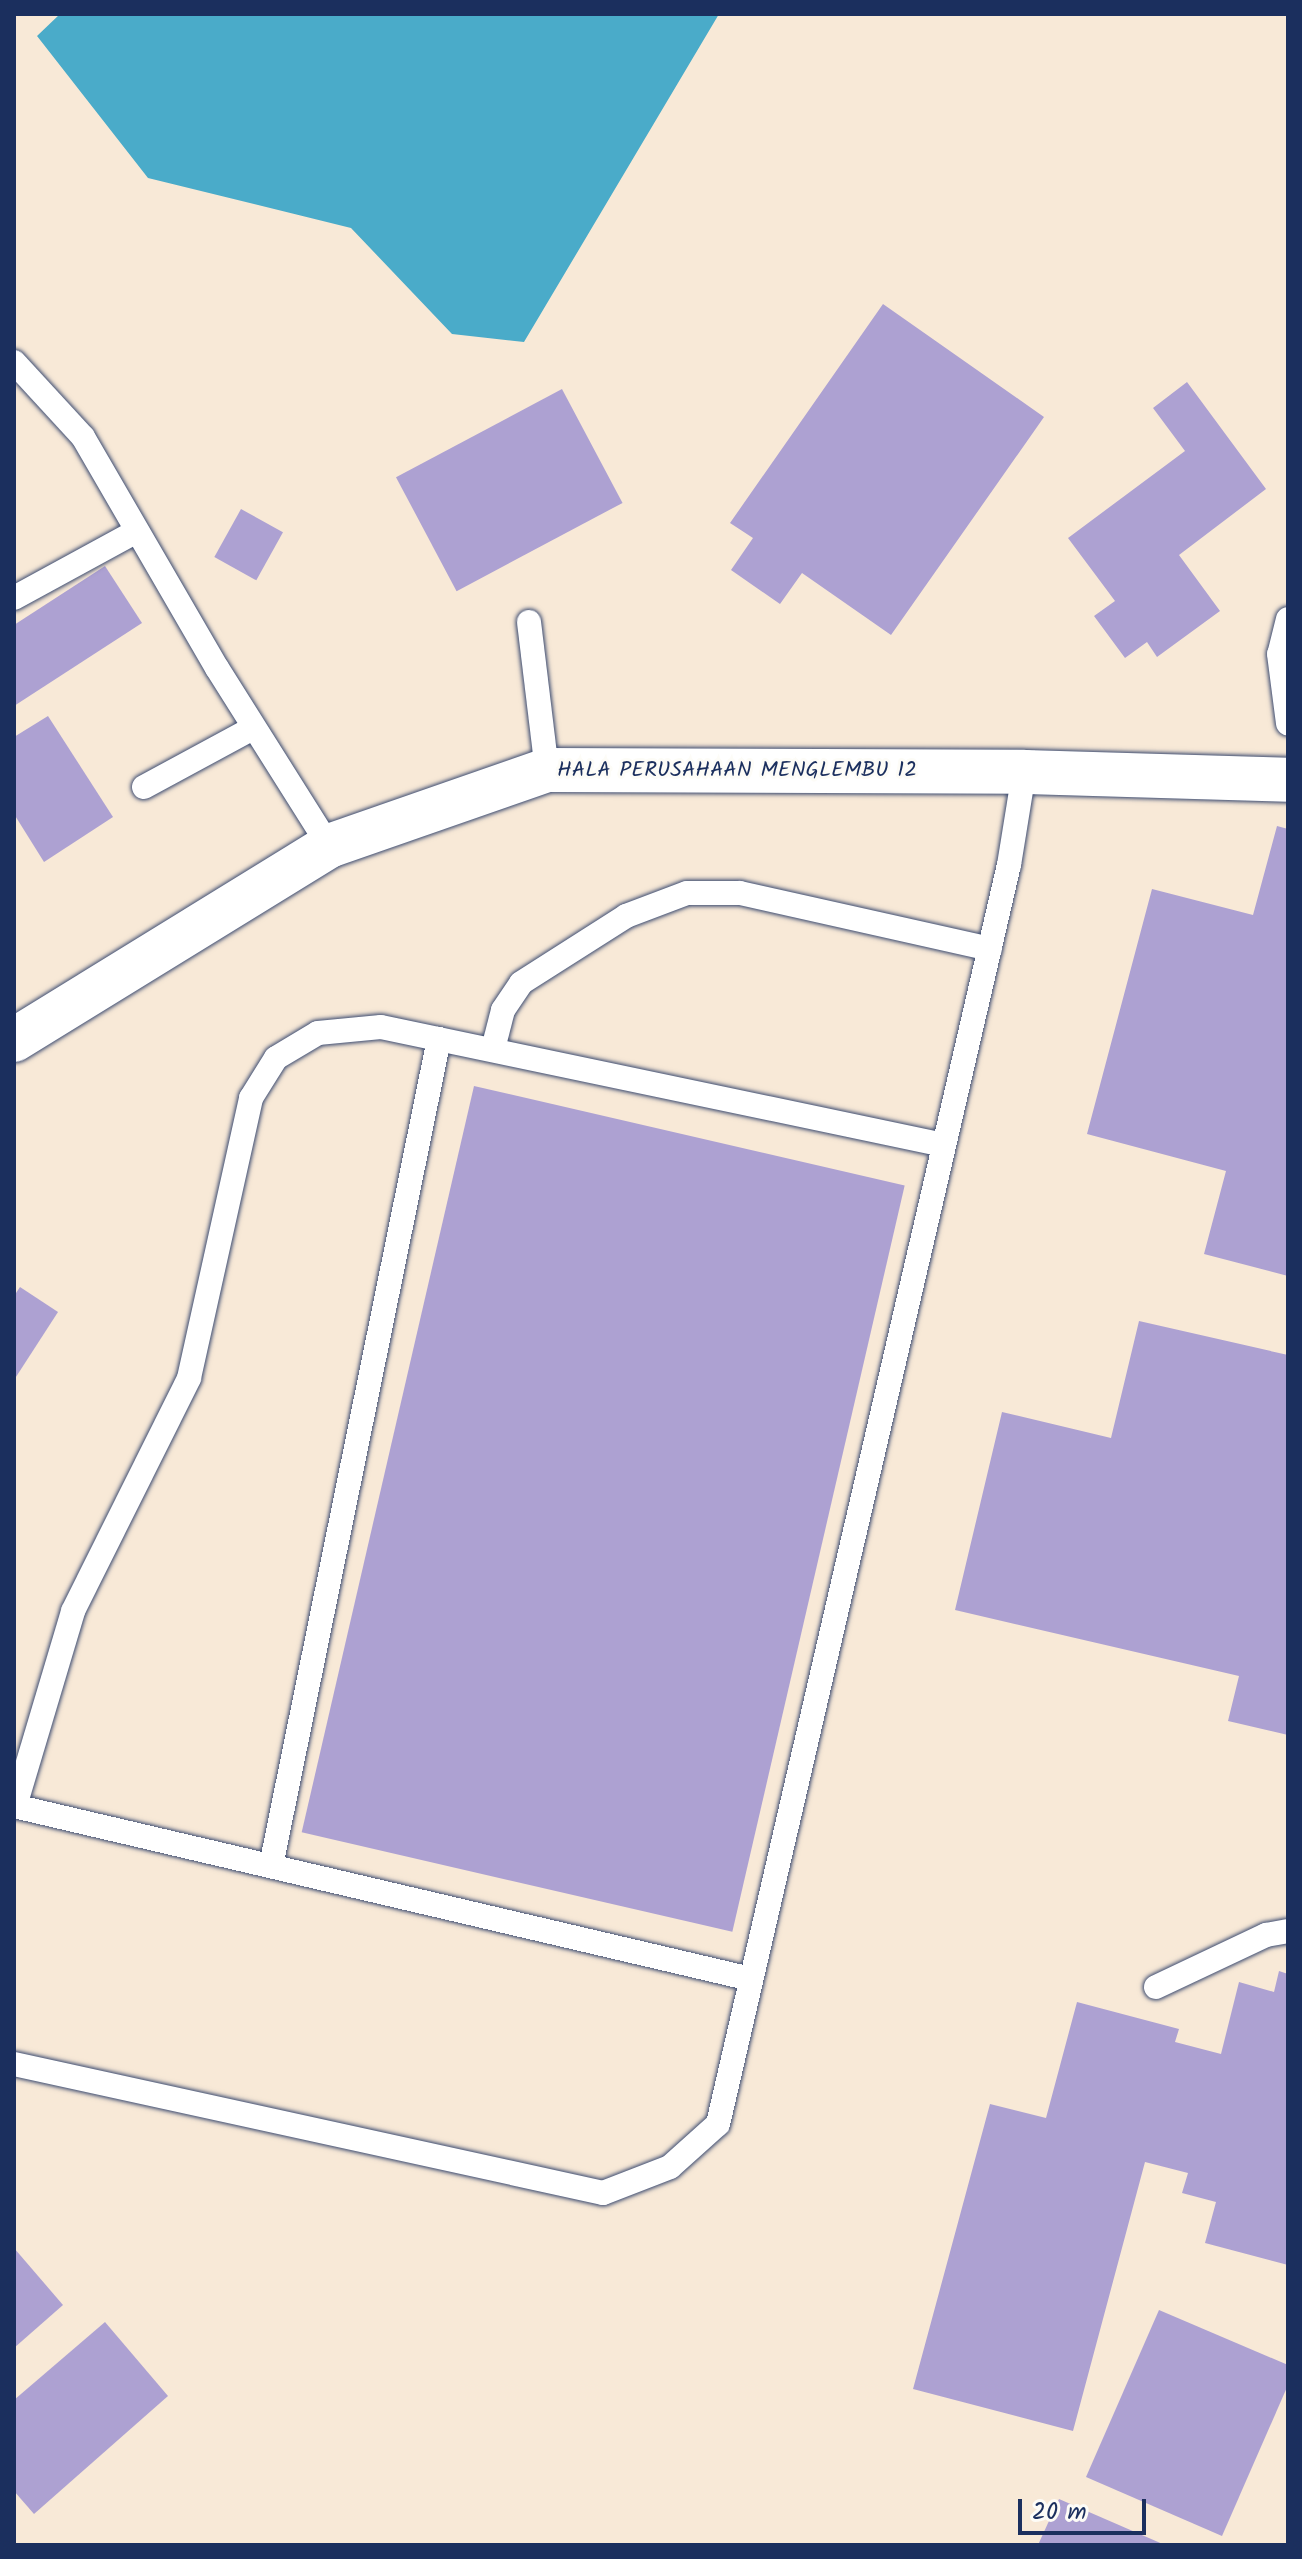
<!DOCTYPE html>
<html>
<head>
<meta charset="utf-8">
<style>
  body { margin:0 }
  #map { position:relative; width:1302px; height:2559px; overflow:hidden; background:#f8e9d7; font-family:Kalam,sans-serif }
  div>[style] { position:absolute }
  .water>* { inset:0; background:#4aabc9 }
  .building>* { inset:0; background:#ada1d2; transform-origin:0 0 }
  .roads { filter:drop-shadow(0 0 2px #3c4b70) drop-shadow(0 0 2px #3c4b70) }
  .lane>* { height:24px; margin:-12px; padding:0 12px; transform-origin:12px; border-radius:12px; background:#fff }
  .street>* { height:44px; margin:-22px; padding:0 22px; transform-origin:22px; border-radius:22px; background:#fff }
  span { translate:-50% -50%; white-space:nowrap; text-align:center; line-height:1.15; -webkit-text-stroke:6px #fdfcf7; paint-order:stroke }
  .street-label { font-size:22px; color:#1b2f5e }
  .frame { position:absolute; inset:0; border:16px solid #1b2f5e; pointer-events:none }
  .scale { position:absolute; left:1018px; top:2499px; width:128px; height:36px; box-sizing:border-box; border:4px solid #1b2f5e; border-top:0; padding-left:10px; font-size:24px; line-height:28px; white-space:nowrap; color:#1b2f5e; -webkit-text-stroke:6px #fdfcf7; paint-order:stroke }
</style>
</head>
<body>
<div id="map">
  <div class="water">
    <i style="clip-path:polygon(60px 14px,719px 14px,524px 342px,452px 334px,351px 228px,148px 178px,37px 36px)"></i>
  </div>
  <div class="building">
    <i style="clip-path:polygon(883px 304px,1044px 417px,891px 635px,802px 573px,780px 604px,731px 570px,753px 538px,730px 523px)"></i>
    <i style="clip-path:polygon(1187px 382px,1266px 489px,1179px 555px,1220px 611px,1157px 657px,1147px 642px,1125px 658px,1094px 616px,1115px 601px,1068px 538px,1185px 451px,1153px 408px)"></i>
    <i style="left:562px;top:389px;width:129px;height:188px;rotate:62deg"></i>
    <i style="left:241px;top:509px;width:48px;height:55px;rotate:29deg"></i>
    <i style="clip-path:polygon(105px 566px,142px 623px,14px 706px,14px 625px)"></i>
    <i style="clip-path:polygon(48px 716px,113px 817px,44px 862px,14px 814px,14px 737px)"></i>
    <i style="clip-path:polygon(1277px 826px,1288px 829px,1288px 1276px,1204px 1254px,1226px 1171px,1087px 1134px,1152px 889px,1253px 915px)"></i>
    <i style="left:474px;top:1086px;width:442px;height:766px;rotate:13deg"></i>
    <i style="clip-path:polygon(20px 1287px,58px 1312px,14px 1380px,14px 1296px)"></i>
    <i style="clip-path:polygon(1139px 1321px,1288px 1355px,1288px 1735px,1228px 1721px,1239px 1676px,955px 1610px,1002px 1412px,1111px 1438px)"></i>
    <i style="clip-path:polygon(1279px 1971px,1288px 1974px,1288px 2265px,1205px 2243px,1216px 2202px,1182px 2193px,1188px 2173px,1145px 2162px,1073px 2431px,913px 2389px,990px 2104px,1046px 2118px,1077px 2002px,1179px 2029px,1175px 2042px,1221px 2054px,1239px 1982px,1274px 1992px)"></i>
    <i style="clip-path:polygon(14px 2248px,63px 2305px,14px 2348px)"></i>
    <i style="clip-path:polygon(1159px 2310px,1288px 2365px,1288px 2385px,1222px 2536px,1086px 2477px)"></i>
    <i style="clip-path:polygon(105px 2322px,168px 2396px,34px 2514px,14px 2491px,14px 2400px)"></i>
    <i style="clip-path:polygon(1059px 2499px,1165px 2545px,1038px 2545px)"></i>
  </div>
  <div class="roads">
    <div class="lane">
      <i style="left:14px;top:362px;width:102px;rotate:47.4deg"></i>
      <i style="left:83px;top:437px;width:267px;rotate:59.9deg"></i>
      <i style="left:217px;top:668px;width:210px;rotate:57.8deg"></i>
      <i style="left:14px;top:598px;width:140px;rotate:-28.6deg"></i>
      <i style="left:1288px;top:619px;width:36px;rotate:104deg"></i>
      <i style="left:1279px;top:654px;width:70px;rotate:82.6deg"></i>
      <i style="left:529px;top:622px;width:149px;rotate:83.1deg"></i>
      <i style="left:144px;top:787px;width:124px;rotate:-28.4deg"></i>
      <i style="left:493px;top:1049px;width:40px;rotate:-75.6deg"></i>
      <i style="left:503px;top:1010px;width:32px;rotate:-56deg"></i>
      <i style="left:521px;top:983px;width:125px;rotate:-32.5deg"></i>
      <i style="left:626px;top:916px;width:65px;rotate:-20.7deg"></i>
      <i style="left:687px;top:893px;width:53px"></i>
      <i style="left:740px;top:893px;width:256px;rotate:12.6deg"></i>
      <i style="left:14px;top:1806px;width:757px;rotate:13.21deg"></i>
      <i style="left:15px;top:1806px;width:203px;rotate:-73.4deg"></i>
      <i style="left:73px;top:1611px;width:260px;rotate:-63.5deg"></i>
      <i style="left:189px;top:1378px;width:287px;rotate:-77.5deg"></i>
      <i style="left:251px;top:1098px;width:47px;rotate:-58deg"></i>
      <i style="left:276px;top:1058px;width:49px;rotate:-30.8deg"></i>
      <i style="left:318px;top:1033px;width:63px;rotate:-5.4deg"></i>
      <i style="left:381px;top:1027px;width:575px;rotate:11.84deg"></i>
      <i style="left:271px;top:1866px;width:844px;rotate:-78.52deg"></i>
      <i style="left:1156px;top:1987px;width:122px;rotate:-25.3deg"></i>
      <i style="left:1266px;top:1935px;width:22px;rotate:-10deg"></i>
      <i style="left:14px;top:2064px;width:603px;rotate:12.35deg"></i>
      <i style="left:603px;top:2193px;width:72px;rotate:-21.2deg"></i>
      <i style="left:670px;top:2167px;width:64px;rotate:-41.9deg"></i>
      <i style="left:718px;top:2124px;width:1292px;rotate:-76.99deg"></i>
      <i style="left:1009px;top:865px;width:94px;rotate:-80.8deg"></i>
    </div>
    <div class="street">
      <i style="left:14px;top:1040px;width:370px;rotate:-31.6deg"></i>
      <i style="left:329px;top:846px;width:231px;rotate:-19.2deg"></i>
      <i style="left:547px;top:770px;width:477px;rotate:0.2deg"></i>
      <i style="left:1024px;top:772px;width:264px;rotate:1.7deg"></i>
    </div>
  </div>
  <div class="street-label">
    <span style="left:737px;top:771px">HALA PERUSAHAAN MENGLEMBU 12</span>
  </div>
  <div class="frame"></div>
  <div class="scale">20 m</div>
</div>
</body>
</html>
